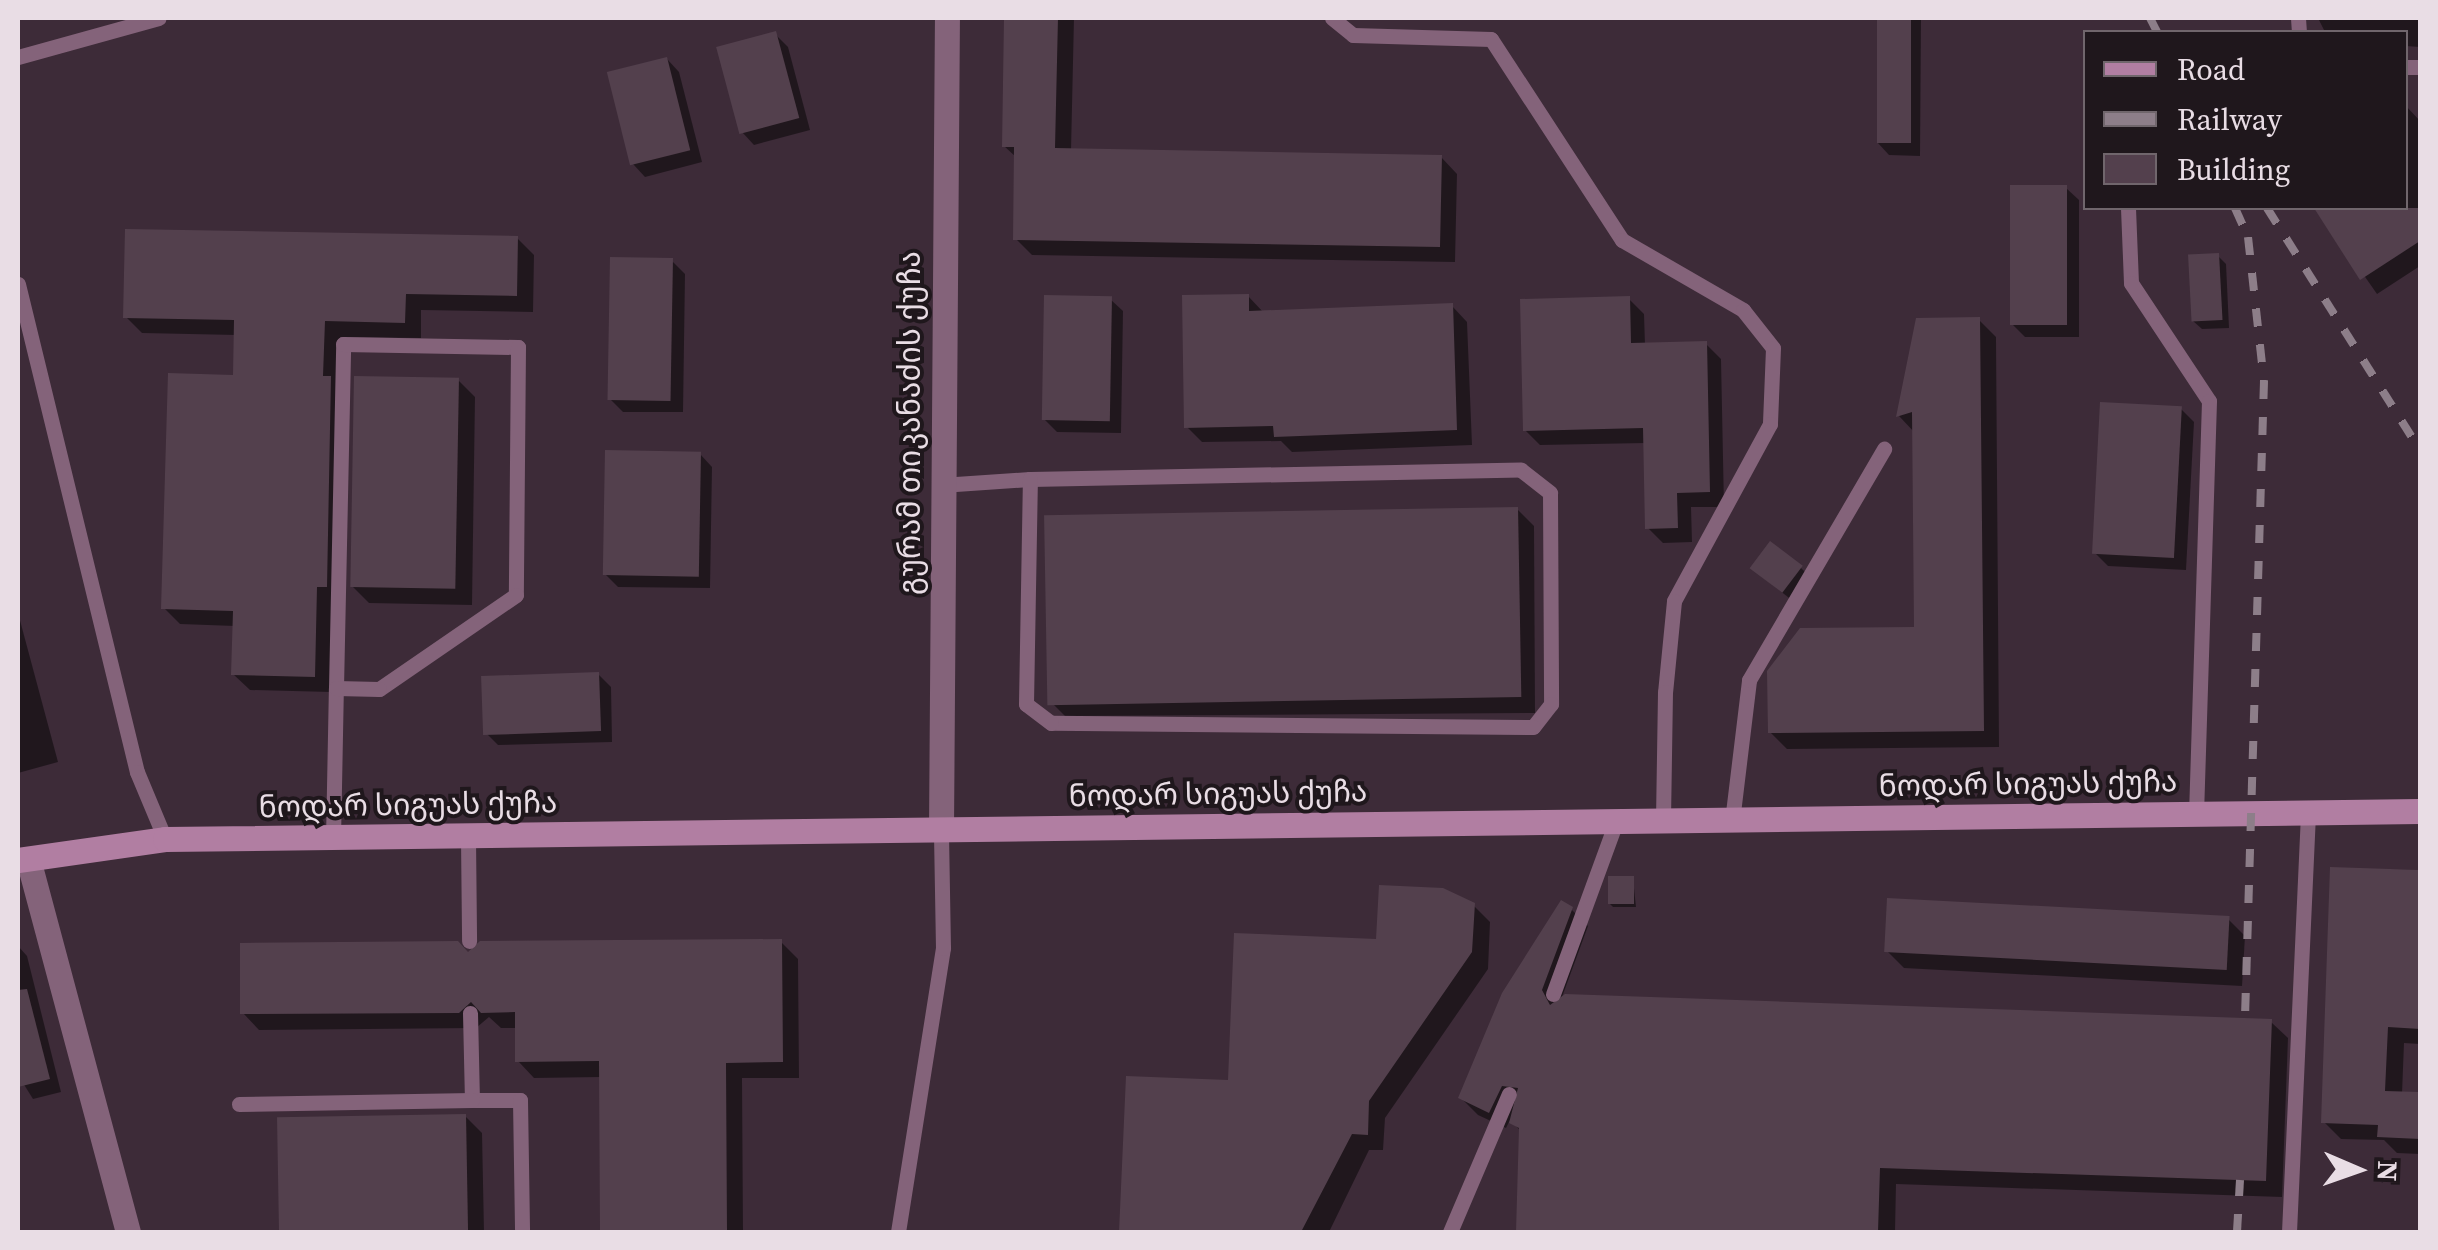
<!DOCTYPE html>
<html>
<head>
<meta charset="utf-8">
<style>
  body { margin:0 }
  #map { position:relative; width:2438px; height:1250px; overflow:hidden; background:#3d2b38; font-family:"Source Serif 4","Noto Sans Georgian",serif }
  div>[style] { position:absolute }
  .shadow>* { inset:0; background:#0007 }
  .building>* { inset:0; background:#53404d; transform-origin:0 0 }
  .lane>* { height:15px; margin:-7.5px; padding:0 7.5px; transform-origin:7.5px; border-radius:7.5px; background:#84637a }
  .street>* { height:25px; margin:-12.5px; padding:0 12.5px; transform-origin:12.5px; border-radius:12.5px; background:#84637a }
  .secondary>* { height:25px; margin:-12.5px; padding:0 12.5px; transform-origin:12.5px; border-radius:12.5px; background:#b17ea2 }
  .rail>* { height:8px; margin-top:-4px; transform-origin:0; background:repeating-linear-gradient(90deg,#8d7e89 0 18px,transparent 0 36px) }
  span { translate:-50% -50%; white-space:nowrap; text-align:center; line-height:1.15; -webkit-text-stroke:8px #1f171c; paint-order:stroke }
  .street-label { font-size:30px; color:#e9dde5 }
  .frame { position:absolute; inset:0; border:20px solid #e9dde5; pointer-events:none }
  .legend { position:absolute; left:2083px; top:30px; width:325px; height:180px; box-sizing:border-box; background:#1f171c; border:2px solid #70666c; margin:0; padding:12px 18px; list-style:none; font-size:30px; color:#e9dde5 }
  .legend li { display:flex; align-items:center; gap:20px; height:50px }
  .legend b { width:50px; border:2px solid #70666c }
  .north { position:absolute; left:2308px; top:1120px; width:100px; height:100px; -webkit-text-stroke:8px #1f171c; paint-order:stroke; rotate:92deg; font-size:28px; font-weight:700; line-height:40px; text-align:center; color:#e9dde5 }
  .north::after { content:''; display:block; margin:auto; width:35px; height:45px; background:#e9dde5; clip-path:polygon(50% 0,100% 100%,50% 72%,0 100%) }
</style>
</head>
<body>
<div id="map">
  <div class="shadow">
    <i style="clip-path:polygon(1006px 18px,1074px 18px,1071px 151px,1441px 157px,1457px 174px,1455px 262px,1032px 255px,1015px 238px,1017px 158px,1004px 146px)"></i>
    <i style="clip-path:polygon(1879px 18px,1921px 18px,1920px 156px,1889px 155px,1877px 142px)"></i>
    <i style="clip-path:polygon(2318px 18px,2420px 18px,2420px 47px,2406px 46px,2406px 32px,2325px 32px)"></i>
    <i style="clip-path:polygon(775px 34px,788px 47px,810px 130px,754px 145px,742px 132px)"></i>
    <i style="clip-path:polygon(667px 59px,679px 72px,702px 162px,645px 177px,633px 164px)"></i>
    <i style="clip-path:polygon(2406px 106px,2420px 121px,2420px 266px,2377px 294px,2317px 208px,2406px 208px)"></i>
    <i style="clip-path:polygon(2066px 188px,2079px 200px,2079px 337px,2025px 337px,2012px 324px)"></i>
    <i style="clip-path:polygon(517px 238px,534px 255px,533px 312px,421px 310px,421px 338px,340px 337px,331px 692px,250px 690px,233px 674px,235px 626px,180px 624px,164px 608px,235px 377px,236px 335px,142px 333px,126px 317px)"></i>
    <i style="clip-path:polygon(2218px 256px,2226px 264px,2229px 328px,2202px 329px,2193px 321px)"></i>
    <i style="clip-path:polygon(672px 261px,685px 274px,683px 412px,623px 412px,610px 399px)"></i>
    <i style="clip-path:polygon(1248px 296px,1264px 313px,1452px 306px,1467px 322px,1472px 445px,1292px 452px,1281px 441px,1202px 442px,1186px 426px)"></i>
    <i style="clip-path:polygon(1110px 299px,1123px 311px,1121px 433px,1057px 432px,1044px 419px)"></i>
    <i style="clip-path:polygon(1629px 299px,1644px 314px,1645px 345px,1706px 344px,1721px 359px,1724px 507px,1691px 507px,1692px 542px,1663px 543px,1648px 528px,1646px 443px,1540px 445px,1525px 430px)"></i>
    <i style="clip-path:polygon(1979px 320px,1996px 337px,1999px 747px,1787px 749px,1770px 732px,1917px 630px,1915px 433px,1899px 416px,1918px 321px)"></i>
    <i style="clip-path:polygon(458px 380px,475px 397px,472px 605px,369px 603px,352px 586px)"></i>
    <i style="clip-path:polygon(2181px 409px,2194px 422px,2186px 570px,2108px 566px,2095px 553px)"></i>
    <i style="clip-path:polygon(700px 454px,712px 467px,710px 588px,618px 587px,605px 574px)"></i>
    <i style="clip-path:polygon(1517px 509px,1534px 526px,1535px 713px,1065px 716px,1048px 699px)"></i>
    <i style="clip-path:polygon(1801px 568px,1809px 576px,1793px 601px,1761px 576px)"></i>
    <i style="clip-path:polygon(18px 613px,58px 762px,18px 773px)"></i>
    <i style="clip-path:polygon(598px 674px,611px 687px,612px 742px,498px 745px,485px 732px)"></i>
    <i style="clip-path:polygon(2333px 869px,2420px 870px,2420px 1044px,2404px 1043px,2402px 1094px,2420px 1095px,2420px 1154px,2397px 1153px,2384px 1140px,2341px 1139px,2324px 1122px)"></i>
    <i style="clip-path:polygon(1633px 879px,1636px 907px,1613px 907px,1609px 903px)"></i>
    <i style="clip-path:polygon(1473px 905px,1490px 922px,1488px 969px,1385px 1118px,1383px 1150px,1369px 1150px,1329px 1232px,1122px 1232px,1128px 1078px,1230px 1083px,1379px 941px)"></i>
    <i style="clip-path:polygon(1571px 909px,1588px 926px,1562px 997px,2271px 1022px,2288px 1038px,2282px 1197px,1896px 1184px,1895px 1232px,1518px 1232px,1522px 1132px,1510px 1120px,1506px 1128px,1478px 1115px,1461px 1098px)"></i>
    <i style="clip-path:polygon(2228px 919px,2245px 936px,2242px 986px,1904px 968px,1887px 951px)"></i>
    <i style="clip-path:polygon(781px 942px,798px 959px,799px 1078px,742px 1078px,743px 1232px,602px 1232px,601px 1077px,534px 1078px,518px 1061px,518px 1028px,501px 1028px,489px 1017px,476px 1028px,259px 1030px,243px 1013px,468px 955px)"></i>
    <i style="clip-path:polygon(18px 946px,27px 956px,61px 1092px,33px 1099px,18px 1075px)"></i>
    <i style="clip-path:polygon(465px 1116px,482px 1133px,484px 1232px,282px 1232px,279px 1121px)"></i>
  </div>
  <div class="building">
    <i style="clip-path:polygon(1004px 18px,1058px 18px,1055px 148px,1442px 155px,1440px 247px,1013px 240px,1014px 147px,1002px 147px)"></i>
    <i style="left:1877px;top:18px;width:34px;height:125px"></i>
    <i style="left:776px;top:31px;width:90px;height:62px;rotate:75deg"></i>
    <i style="left:667px;top:57px;width:96px;height:62px;rotate:76deg"></i>
    <i style="left:2010px;top:185px;width:57px;height:140px"></i>
    <i style="clip-path:polygon(2314px 208px,2420px 208px,2420px 241px,2360px 280px)"></i>
    <i style="clip-path:polygon(125px 229px,518px 236px,517px 296px,406px 294px,405px 323px,325px 321px,323px 376px,331px 376px,327px 587px,317px 587px,315px 677px,231px 675px,233px 611px,161px 609px,168px 373px,233px 375px,234px 320px,123px 318px)"></i>
    <i style="left:2219px;top:253px;width:67px;height:31px;rotate:87deg"></i>
    <i style="left:610px;top:257px;width:63px;height:143px;rotate:1deg"></i>
    <i style="clip-path:polygon(1249px 294px,1249px 311px,1453px 303px,1457px 430px,1274px 437px,1273px 426px,1184px 428px,1182px 295px)"></i>
    <i style="left:1044px;top:295px;width:68px;height:125px;rotate:1deg"></i>
    <i style="clip-path:polygon(1630px 296px,1631px 343px,1707px 341px,1710px 492px,1677px 493px,1678px 528px,1645px 529px,1643px 428px,1523px 431px,1520px 299px)"></i>
    <i style="clip-path:polygon(1980px 317px,1984px 731px,1768px 733px,1767px 671px,1800px 628px,1914px 627px,1912px 412px,1896px 417px,1916px 318px)"></i>
    <i style="left:354px;top:376px;width:105px;height:211px;rotate:1deg"></i>
    <i style="left:2100px;top:402px;width:82px;height:152px;rotate:3deg"></i>
    <i style="left:605px;top:450px;width:96px;height:125px;rotate:1deg"></i>
    <i style="left:1518px;top:507px;width:190px;height:474px;rotate:89deg"></i>
    <i style="left:1770px;top:541px;width:41px;height:34px;rotate:37deg"></i>
    <i style="left:599px;top:672px;width:59px;height:118px;rotate:88deg"></i>
    <i style="clip-path:polygon(2330px 867px,2420px 870px,2420px 1029px,2388px 1027px,2385px 1091px,2420px 1092px,2420px 1139px,2377px 1137px,2378px 1125px,2321px 1123px)"></i>
    <i style="left:1608px;top:876px;width:26px;height:28px"></i>
    <i style="clip-path:polygon(1379px 885px,1443px 888px,1475px 903px,1472px 952px,1369px 1101px,1368px 1135px,1352px 1134px,1301px 1232px,1119px 1232px,1126px 1076px,1228px 1080px,1234px 933px,1376px 939px)"></i>
    <i style="left:1887px;top:898px;width:343px;height:54px;rotate:3deg"></i>
    <i style="clip-path:polygon(1561px 900px,1573px 907px,1542px 990px,1550px 1005px,1565px 994px,2272px 1019px,2266px 1181px,1880px 1168px,1878px 1232px,1516px 1232px,1519px 1128px,1509px 1123px,1518px 1088px,1502px 1086px,1489px 1113px,1458px 1098px,1502px 993px)"></i>
    <i style="clip-path:polygon(782px 939px,783px 1062px,726px 1063px,727px 1232px,600px 1232px,599px 1061px,515px 1062px,515px 1012px,481px 1013px,471px 1002px,459px 1013px,240px 1014px,240px 943px,458px 941px,468px 952px,480px 941px)"></i>
    <i style="clip-path:polygon(27px 989px,50px 1079px,18px 1087px,18px 990px)"></i>
    <i style="left:466px;top:1114px;width:118px;height:189px;rotate:89deg"></i>
  </div>
  <div class="lane">
    <i style="left:1332px;top:18px;width:27px;rotate:39deg"></i>
    <i style="left:1353px;top:35px;width:138px;rotate:1.7deg"></i>
    <i style="left:1491px;top:39px;width:240px;rotate:56.9deg"></i>
    <i style="left:1622px;top:240px;width:140px;rotate:30deg"></i>
    <i style="left:1743px;top:310px;width:48px;rotate:51.7deg"></i>
    <i style="left:1773px;top:348px;width:76px;rotate:92.3deg"></i>
    <i style="left:1770px;top:424px;width:201px;rotate:118.5deg"></i>
    <i style="left:1674px;top:601px;width:91px;rotate:95.6deg"></i>
    <i style="left:1665px;top:692px;width:130px;rotate:90.9deg"></i>
    <i style="left:2298px;top:18px;width:14px;rotate:86deg"></i>
    <i style="left:18px;top:57px;width:146px;rotate:-15.5deg"></i>
    <i style="left:2406px;top:67px;width:14px"></i>
    <i style="left:2128px;top:208px;width:75px;rotate:87.7deg"></i>
    <i style="left:2131px;top:283px;width:141px;rotate:56.5deg"></i>
    <i style="left:2209px;top:401px;width:413px;rotate:91.8deg"></i>
    <i style="left:18px;top:284px;width:502px;rotate:76.3deg"></i>
    <i style="left:137px;top:772px;width:73px;rotate:67.3deg"></i>
    <i style="left:941px;top:485px;width:89px;rotate:-3.9deg"></i>
    <i style="left:1030px;top:479px;width:491px;rotate:-1.1deg"></i>
    <i style="left:1521px;top:470px;width:37px;rotate:38deg"></i>
    <i style="left:1550px;top:493px;width:211px;rotate:89.7deg"></i>
    <i style="left:1551px;top:704px;width:29px;rotate:128deg"></i>
    <i style="left:1533px;top:727px;width:482px;rotate:-179.5deg"></i>
    <i style="left:1051px;top:723px;width:31px;rotate:-143deg"></i>
    <i style="left:1026px;top:704px;width:225px;rotate:-89deg"></i>
    <i style="left:1732px;top:821px;width:142px;rotate:-83.1deg"></i>
    <i style="left:1749px;top:680px;width:268px;rotate:-59.7deg"></i>
    <i style="left:468px;top:838px;width:103px;rotate:89.4deg"></i>
    <i style="left:333px;top:839px;width:151px;rotate:-88.9deg"></i>
    <i style="left:336px;top:688px;width:344px;rotate:-88.8deg"></i>
    <i style="left:343px;top:344px;width:175px;rotate:1deg"></i>
    <i style="left:518px;top:347px;width:248px;rotate:90.5deg"></i>
    <i style="left:516px;top:595px;width:166px;rotate:145.5deg"></i>
    <i style="left:379px;top:689px;width:43px;rotate:-178.7deg"></i>
    <i style="left:1553px;top:994px;width:183px;rotate:-69.9deg"></i>
    <i style="left:470px;top:1013px;width:87px;rotate:88.7deg"></i>
    <i style="left:472px;top:1100px;width:48px"></i>
    <i style="left:520px;top:1100px;width:132px;rotate:89.1deg"></i>
    <i style="left:239px;top:1104px;width:233px;rotate:-1deg"></i>
    <i style="left:898px;top:1232px;width:288px;rotate:-81deg"></i>
    <i style="left:943px;top:948px;width:118px;rotate:-91deg"></i>
    <i style="left:1450px;top:1232px;width:150px;rotate:-66.9deg"></i>
    <i style="left:2289px;top:1232px;width:419px;rotate:-87.4deg"></i>
  </div>
  <div class="street">
    <i style="left:941px;top:830px;width:812px;rotate:-89.58deg"></i>
    <i style="left:28px;top:859px;width:386px;rotate:75deg"></i>
  </div>
  <div class="secondary">
    <i style="left:18px;top:860px;width:148px;rotate:-8.1deg"></i>
    <i style="left:165px;top:839px;width:2255px;rotate:-0.71deg"></i>
  </div>
  <div class="rail">
    <i style="left:2150px;top:18px;width:16px;rotate:63deg"></i>
    <i style="left:2235px;top:208px;width:32px;rotate:66deg"></i>
    <i style="left:2248px;top:237px;width:145px;rotate:83.7deg"></i>
    <i style="left:2264px;top:381px;width:637px;rotate:91.71deg"></i>
    <i style="left:2267px;top:208px;width:286px;rotate:57.7deg"></i>
    <i style="left:2237px;top:1232px;width:52px;rotate:-86.7deg"></i>
  </div>
  <div class="street-label">
    <span style="left:910px;top:423px;rotate:-90deg">გურამ თიკანაძის ქუჩა</span>
    <span style="left:2028px;top:784px;rotate:-1deg">ნოდარ სიგუას ქუჩა</span>
    <span style="left:1218px;top:794px;rotate:-1deg">ნოდარ სიგუას ქუჩა</span>
    <span style="left:408px;top:805px;rotate:-1deg">ნოდარ სიგუას ქუჩა</span>
  </div>
  <div class="frame"></div>
  <ul class="legend">
  <li><b style="height:12px;background:#b17ea2"></b>Road</li>
  <li><b style="height:12px;background:#8d7e89"></b>Railway</li>
  <li><b style="height:28px;background:#53404d"></b>Building</li>
  </ul>
  <div class="north">N</div>
</div>
</body>
</html>
